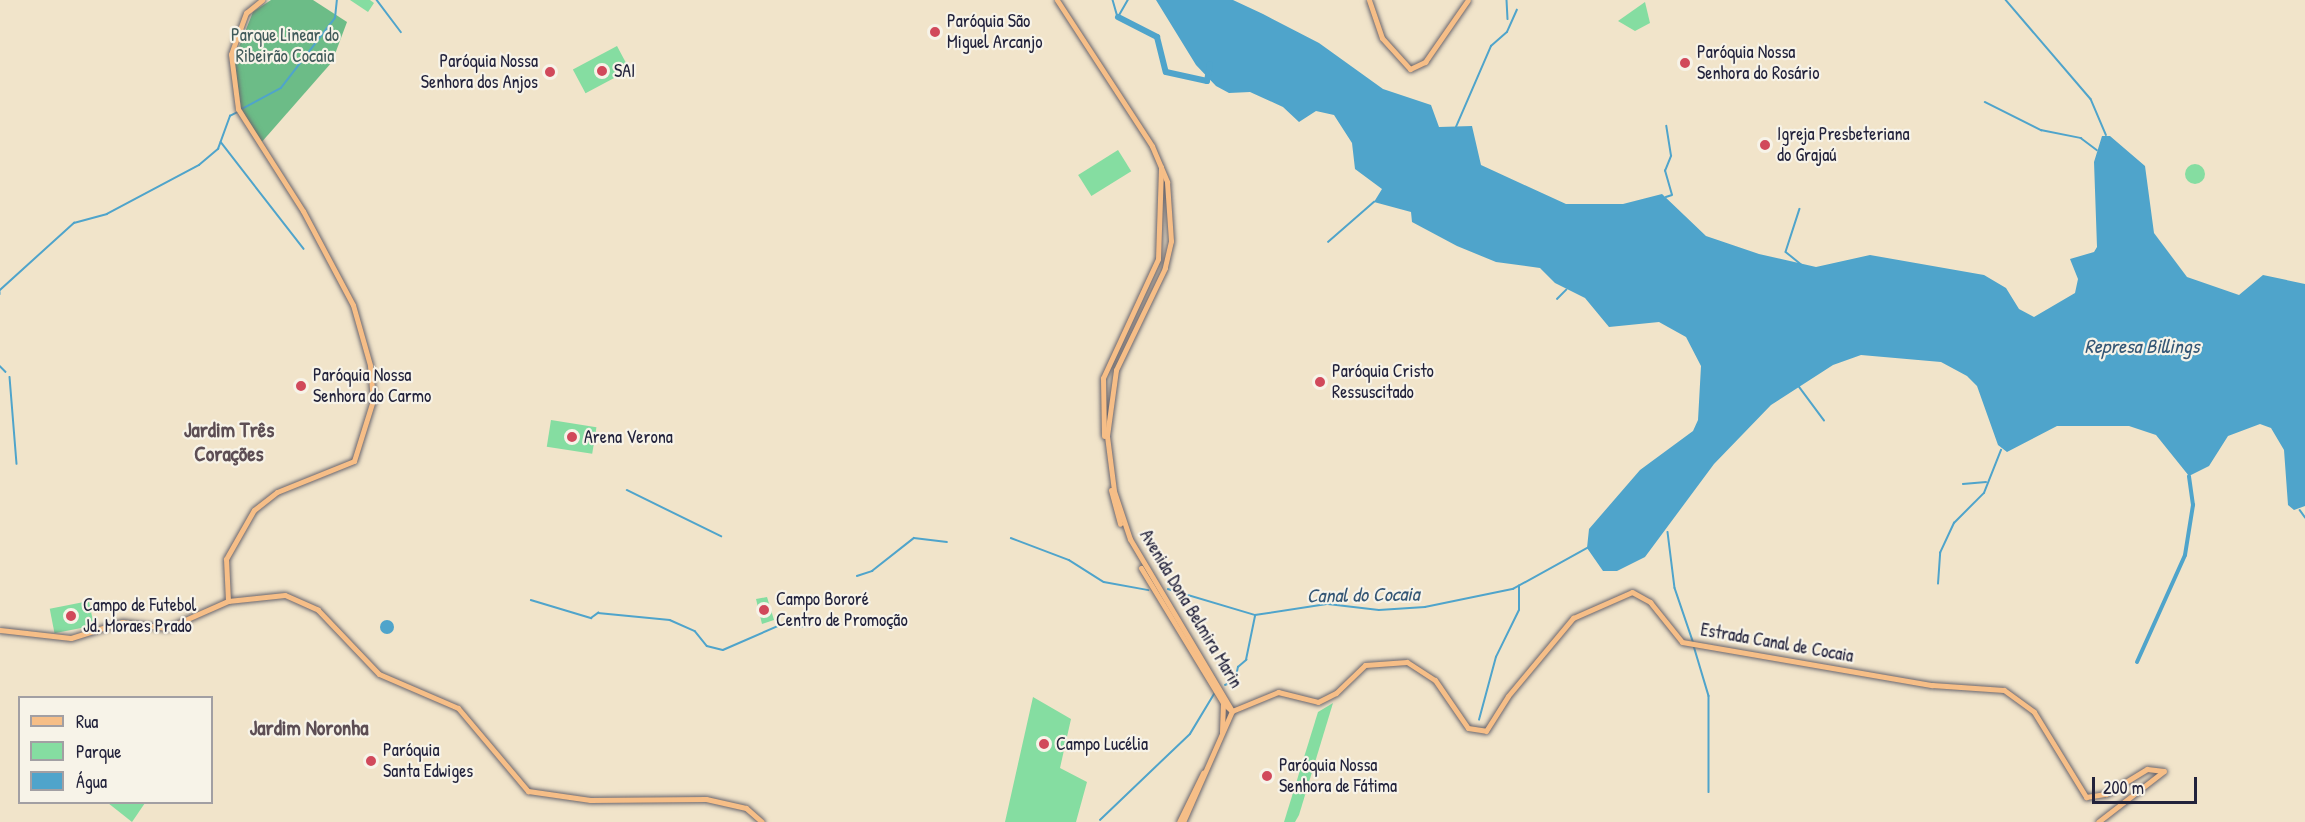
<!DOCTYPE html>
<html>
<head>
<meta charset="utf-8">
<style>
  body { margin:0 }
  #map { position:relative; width:2305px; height:822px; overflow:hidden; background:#f1e4ca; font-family:"Patrick Hand",sans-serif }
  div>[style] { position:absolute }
  .green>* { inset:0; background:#85dda1; transform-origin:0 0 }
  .round { border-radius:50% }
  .forest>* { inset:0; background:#6cbc87 }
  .water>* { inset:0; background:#4fa4cb }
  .stream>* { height:1.5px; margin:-0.75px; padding:0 0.75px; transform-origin:0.75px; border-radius:0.75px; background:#4fa4cb }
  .canal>* { height:4px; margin:-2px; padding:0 2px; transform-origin:2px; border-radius:2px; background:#4fa4cb }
  .river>* { height:6px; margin:-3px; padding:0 3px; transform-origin:3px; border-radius:3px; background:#4fa4cb }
  .roads { filter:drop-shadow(0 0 2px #6a666d) drop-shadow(0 0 2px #6a666d) }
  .major>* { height:5px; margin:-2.5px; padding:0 2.5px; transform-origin:2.5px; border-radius:2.5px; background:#f6be87 }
  .dots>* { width:16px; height:16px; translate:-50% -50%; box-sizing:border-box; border:3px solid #f7f3e8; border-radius:50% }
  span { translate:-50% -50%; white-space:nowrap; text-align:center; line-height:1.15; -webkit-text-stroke:4.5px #f7f3e8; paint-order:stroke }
  .poi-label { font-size:18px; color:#22223b }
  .left { translate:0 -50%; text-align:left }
  .right { translate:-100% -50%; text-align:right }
  .park-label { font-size:18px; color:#405a5a }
  .street-label { font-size:18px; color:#22223b }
  .water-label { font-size:20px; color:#345675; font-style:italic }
  .quarter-label { font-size:21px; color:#5d4e54; font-weight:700 }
  .legend { position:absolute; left:18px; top:696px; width:195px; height:108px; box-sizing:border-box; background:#f7f3e8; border:2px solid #a29fa3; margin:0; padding:8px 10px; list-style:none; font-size:18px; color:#22223b }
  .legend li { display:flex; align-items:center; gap:12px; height:30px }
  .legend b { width:30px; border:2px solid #a29fa3 }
  .scale { position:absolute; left:2092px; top:777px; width:105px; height:27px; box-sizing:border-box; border:3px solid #22223b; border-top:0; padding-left:8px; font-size:18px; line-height:21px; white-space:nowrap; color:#22223b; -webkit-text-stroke:4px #f7f3e8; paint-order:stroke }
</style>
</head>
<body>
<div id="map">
  <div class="green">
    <i style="clip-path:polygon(350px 0,370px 0,374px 3px,368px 12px)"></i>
    <i style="clip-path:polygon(1645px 2px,1650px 23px,1635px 31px,1618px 21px)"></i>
    <i style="left:617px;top:46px;width:27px;height:50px;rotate:62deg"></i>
    <i style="left:1118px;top:150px;width:25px;height:47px;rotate:58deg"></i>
    <i class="round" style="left:2185px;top:164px;width:20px;height:20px"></i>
    <i style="left:551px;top:420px;width:46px;height:27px;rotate:9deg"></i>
    <i style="clip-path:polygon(767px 597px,774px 620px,762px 624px,756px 599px)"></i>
    <i style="left:89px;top:601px;width:25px;height:40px;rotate:79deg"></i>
    <i style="clip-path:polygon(1033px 697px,1071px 719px,1060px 768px,1087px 782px,1076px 822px,1005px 822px)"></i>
    <i style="clip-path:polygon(1333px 703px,1299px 815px,1295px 822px,1284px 822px,1318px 712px)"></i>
    <i style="clip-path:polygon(108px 803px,108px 802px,145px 803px,132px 822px)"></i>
  </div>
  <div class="forest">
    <i style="clip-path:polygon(271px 0,313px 0,347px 22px,332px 62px,260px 144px,241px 108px,234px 59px,253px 12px)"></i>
  </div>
  <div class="water">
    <i style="clip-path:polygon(1156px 0,1233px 0,1263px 14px,1319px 43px,1383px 89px,1431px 105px,1439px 127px,1472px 126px,1481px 165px,1566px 204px,1623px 204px,1662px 194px,1706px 236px,1759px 254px,1816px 267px,1870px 255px,1984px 275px,2006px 288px,2019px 309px,2034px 317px,2075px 293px,2078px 279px,2070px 259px,2094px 252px,2097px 247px,2094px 162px,2102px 136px,2110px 136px,2145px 166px,2154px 233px,2187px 277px,2239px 295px,2263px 275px,2305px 284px,2305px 506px,2294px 510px,2288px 505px,2284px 450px,2271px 428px,2260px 424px,2228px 436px,2209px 466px,2189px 476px,2156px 435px,2129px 426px,2057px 426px,2007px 452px,1998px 445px,1977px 386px,1967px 376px,1941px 362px,1861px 355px,1833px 365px,1771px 405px,1714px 464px,1645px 557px,1617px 571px,1603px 571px,1587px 548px,1589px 529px,1640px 470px,1693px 431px,1698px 420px,1701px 366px,1686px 337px,1659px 322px,1609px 327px,1585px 298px,1555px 283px,1540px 268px,1496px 262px,1457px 246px,1412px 222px,1411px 212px,1374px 202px,1382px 189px,1355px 169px,1352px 143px,1334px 115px,1316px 111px,1299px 122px,1283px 107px,1250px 92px,1229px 93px,1216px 86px,1196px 65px)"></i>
    <i class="round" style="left:380px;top:620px;width:14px;height:14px"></i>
  </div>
  <div class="stream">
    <i style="left:377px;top:0;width:40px;rotate:53deg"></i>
    <i style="left:1113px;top:0;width:18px;rotate:74deg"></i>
    <i style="left:1118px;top:17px;width:20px;rotate:-60deg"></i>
    <i style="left:1507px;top:0;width:19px;rotate:87deg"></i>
    <i style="left:2006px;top:0;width:130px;rotate:49.4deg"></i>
    <i style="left:2091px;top:99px;width:39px;rotate:67deg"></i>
    <i style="left:1985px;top:102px;width:63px;rotate:26.6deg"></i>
    <i style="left:2041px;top:130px;width:41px;rotate:11.3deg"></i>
    <i style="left:2081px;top:138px;width:20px;rotate:37deg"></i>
    <i style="left:242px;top:109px;width:44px;rotate:-28.3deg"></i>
    <i style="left:281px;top:88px;width:88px;rotate:-52.4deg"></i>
    <i style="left:335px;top:18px;width:18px;rotate:-84deg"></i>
    <i style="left:1456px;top:127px;width:88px;rotate:-66.6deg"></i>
    <i style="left:1491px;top:46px;width:21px;rotate:-41deg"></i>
    <i style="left:1507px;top:32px;width:24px;rotate:-66deg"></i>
    <i style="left:221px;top:142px;width:135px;rotate:52.2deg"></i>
    <i style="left:1666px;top:197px;width:6px;rotate:-18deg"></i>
    <i style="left:1672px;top:195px;width:25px;rotate:-106deg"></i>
    <i style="left:1665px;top:171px;width:16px;rotate:-68deg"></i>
    <i style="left:1671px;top:156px;width:30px;rotate:-99deg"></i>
    <i style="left:1800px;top:209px;width:45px;rotate:108deg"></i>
    <i style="left:1786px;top:252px;width:21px;rotate:39deg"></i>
    <i style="left:1328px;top:242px;width:61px;rotate:-41deg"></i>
    <i style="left:0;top:290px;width:100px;rotate:-42.2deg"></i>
    <i style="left:74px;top:223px;width:34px;rotate:-15deg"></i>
    <i style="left:107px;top:214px;width:104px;rotate:-28deg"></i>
    <i style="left:199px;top:165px;width:25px;rotate:-40deg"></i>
    <i style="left:218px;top:149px;width:35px;rotate:-70deg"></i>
    <i style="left:230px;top:116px;width:9px;rotate:-27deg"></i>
    <i style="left:0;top:292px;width:2px;rotate:90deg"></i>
    <i style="left:1557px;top:299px;width:13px;rotate:-45deg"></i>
    <i style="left:0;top:366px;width:8px;rotate:45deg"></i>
    <i style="left:10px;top:377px;width:87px;rotate:85.4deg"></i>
    <i style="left:1798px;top:385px;width:44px;rotate:53.4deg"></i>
    <i style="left:1963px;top:484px;width:23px;rotate:-5deg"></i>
    <i style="left:627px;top:490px;width:105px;rotate:26.1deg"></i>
    <i style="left:2300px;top:510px;width:9px;rotate:54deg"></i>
    <i style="left:1668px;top:532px;width:56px;rotate:82.9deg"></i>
    <i style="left:1675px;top:588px;width:56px;rotate:71.2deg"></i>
    <i style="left:1011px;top:538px;width:62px;rotate:20.8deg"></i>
    <i style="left:1069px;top:560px;width:41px;rotate:32.2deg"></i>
    <i style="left:1104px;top:582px;width:45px;rotate:10.3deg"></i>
    <i style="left:857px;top:576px;width:16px;rotate:-18deg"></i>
    <i style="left:872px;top:571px;width:53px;rotate:-38.2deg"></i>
    <i style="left:914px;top:538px;width:33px;rotate:7deg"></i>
    <i style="left:1938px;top:584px;width:31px;rotate:-86deg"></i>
    <i style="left:1940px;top:553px;width:33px;rotate:-65deg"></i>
    <i style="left:1954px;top:523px;width:42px;rotate:-45deg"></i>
    <i style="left:1984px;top:493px;width:46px;rotate:-68.4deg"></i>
    <i style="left:1168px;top:589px;width:91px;rotate:16.6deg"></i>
    <i style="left:1255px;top:615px;width:74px;rotate:-8.6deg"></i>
    <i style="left:1328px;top:604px;width:51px;rotate:6.7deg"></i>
    <i style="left:1379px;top:610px;width:46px;rotate:-3.7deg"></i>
    <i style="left:1425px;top:607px;width:90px;rotate:-11.6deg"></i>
    <i style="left:1513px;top:589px;width:85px;rotate:-29deg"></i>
    <i style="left:531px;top:600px;width:63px;rotate:16.7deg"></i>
    <i style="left:591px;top:618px;width:9px;rotate:-36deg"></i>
    <i style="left:598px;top:613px;width:72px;rotate:5.6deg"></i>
    <i style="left:670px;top:620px;width:27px;rotate:24deg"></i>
    <i style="left:695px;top:631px;width:19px;rotate:51deg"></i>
    <i style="left:707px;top:646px;width:16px;rotate:14deg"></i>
    <i style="left:723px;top:650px;width:68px;rotate:-23.5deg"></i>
    <i style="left:785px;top:623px;width:21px;rotate:11deg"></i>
    <i style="left:1694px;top:646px;width:52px;rotate:73.3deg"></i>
    <i style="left:1709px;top:696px;width:96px;rotate:90deg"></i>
    <i style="left:1225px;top:685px;width:11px;rotate:-22deg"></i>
    <i style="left:1235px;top:681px;width:14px;rotate:-78deg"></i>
    <i style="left:1238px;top:667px;width:11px;rotate:-41deg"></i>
    <i style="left:1246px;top:660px;width:45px;rotate:-78.4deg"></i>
    <i style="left:1479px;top:720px;width:65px;rotate:-74.9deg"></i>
    <i style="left:1496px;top:657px;width:52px;rotate:-63.9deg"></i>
    <i style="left:1519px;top:610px;width:24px;rotate:-90deg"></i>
    <i style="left:1100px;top:820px;width:124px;rotate:-43.7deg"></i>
    <i style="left:1190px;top:734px;width:47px;rotate:-59deg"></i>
  </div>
  <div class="canal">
    <i style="left:2137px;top:662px;width:117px;rotate:-65.8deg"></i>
    <i style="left:2185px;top:555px;width:51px;rotate:-80.9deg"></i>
    <i style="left:2193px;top:505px;width:29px;rotate:-98deg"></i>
  </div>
  <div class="river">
    <i style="left:1118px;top:17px;width:44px;rotate:27.1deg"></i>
    <i style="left:1157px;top:37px;width:36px;rotate:76deg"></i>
    <i style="left:1166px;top:72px;width:42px;rotate:12.4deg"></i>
    <i style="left:1207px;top:81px;width:17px;rotate:-80deg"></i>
  </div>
  <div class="roads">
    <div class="major">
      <i style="left:1057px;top:0;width:174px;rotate:56.9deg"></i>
      <i style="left:1152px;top:146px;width:39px;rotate:67deg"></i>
      <i style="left:1167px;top:182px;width:59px;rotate:86.1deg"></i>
      <i style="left:1171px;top:241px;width:28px;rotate:103deg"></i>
      <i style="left:1165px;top:268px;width:113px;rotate:115.7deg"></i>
      <i style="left:1116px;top:370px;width:67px;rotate:97.8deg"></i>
      <i style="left:1107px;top:436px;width:55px;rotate:82.7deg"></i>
      <i style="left:1114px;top:491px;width:51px;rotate:71.6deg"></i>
      <i style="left:1130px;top:539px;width:200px;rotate:59.3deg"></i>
      <i style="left:1232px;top:711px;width:121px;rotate:113.8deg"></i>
      <i style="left:1369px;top:0;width:40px;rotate:71.1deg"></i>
      <i style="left:1382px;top:38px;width:42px;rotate:47.9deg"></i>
      <i style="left:1410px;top:69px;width:17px;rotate:-25deg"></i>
      <i style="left:1425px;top:62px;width:75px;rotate:-55.3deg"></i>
      <i style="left:1104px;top:436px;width:58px;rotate:-91deg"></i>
      <i style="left:1103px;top:378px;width:131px;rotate:-65.2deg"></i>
      <i style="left:1158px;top:259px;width:92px;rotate:-88.1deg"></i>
      <i style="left:1111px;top:490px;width:35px;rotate:75deg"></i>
      <i style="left:1141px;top:568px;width:158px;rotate:58.7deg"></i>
      <i style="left:1223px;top:703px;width:29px;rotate:92deg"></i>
      <i style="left:228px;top:601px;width:42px;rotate:-92.7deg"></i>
      <i style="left:226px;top:559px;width:56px;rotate:-60.3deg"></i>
      <i style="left:254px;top:510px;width:29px;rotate:-38deg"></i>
      <i style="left:277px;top:492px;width:83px;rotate:-21.9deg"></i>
      <i style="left:354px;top:461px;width:64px;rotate:-72.7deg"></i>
      <i style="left:373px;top:400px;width:35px;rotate:-95deg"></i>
      <i style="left:370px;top:365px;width:62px;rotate:-105.8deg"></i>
      <i style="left:353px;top:305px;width:106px;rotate:-118deg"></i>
      <i style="left:303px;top:211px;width:121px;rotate:-122.5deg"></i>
      <i style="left:238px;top:109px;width:55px;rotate:-97.3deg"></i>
      <i style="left:231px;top:54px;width:44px;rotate:-69.9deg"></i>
      <i style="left:246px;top:13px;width:21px;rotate:-39deg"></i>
      <i style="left:0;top:630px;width:71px;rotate:6.4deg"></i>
      <i style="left:71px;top:638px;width:53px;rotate:-17.4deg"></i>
      <i style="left:122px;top:622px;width:45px;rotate:7.6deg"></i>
      <i style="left:167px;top:628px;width:67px;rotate:-23.9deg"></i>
      <i style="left:228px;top:601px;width:57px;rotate:-6deg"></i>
      <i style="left:285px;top:595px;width:36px;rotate:24deg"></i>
      <i style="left:318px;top:610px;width:88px;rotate:46.4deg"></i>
      <i style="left:379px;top:674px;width:86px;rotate:23.3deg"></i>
      <i style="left:458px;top:708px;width:109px;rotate:49.9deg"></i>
      <i style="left:528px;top:791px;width:63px;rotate:8.3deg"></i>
      <i style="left:590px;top:800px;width:116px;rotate:-0.5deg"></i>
      <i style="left:706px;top:799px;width:41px;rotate:12.7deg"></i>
      <i style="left:746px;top:808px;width:21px;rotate:41deg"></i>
      <i style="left:1223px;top:703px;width:12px;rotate:42deg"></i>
      <i style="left:1232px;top:711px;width:50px;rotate:-22.4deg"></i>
      <i style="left:1278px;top:692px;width:41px;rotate:14deg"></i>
      <i style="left:1318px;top:702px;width:20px;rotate:-27deg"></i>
      <i style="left:1336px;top:693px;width:40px;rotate:-44deg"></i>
      <i style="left:1365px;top:665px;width:42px;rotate:-4.1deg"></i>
      <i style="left:1407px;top:662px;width:33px;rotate:33deg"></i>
      <i style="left:1435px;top:680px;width:58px;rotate:55.5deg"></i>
      <i style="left:1468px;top:728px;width:18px;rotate:9deg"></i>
      <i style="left:1486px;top:731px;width:41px;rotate:-57.8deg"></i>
      <i style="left:1508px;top:696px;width:102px;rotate:-50.2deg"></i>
      <i style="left:1573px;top:618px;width:64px;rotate:-23.8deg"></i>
      <i style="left:1632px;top:592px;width:21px;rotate:29deg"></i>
      <i style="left:1650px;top:602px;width:51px;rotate:51.3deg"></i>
      <i style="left:1682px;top:642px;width:254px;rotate:9.8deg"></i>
      <i style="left:1932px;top:685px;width:72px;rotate:4deg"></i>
      <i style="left:2004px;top:690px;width:37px;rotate:36deg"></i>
      <i style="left:2034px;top:712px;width:100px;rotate:58.5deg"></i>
      <i style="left:2086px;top:797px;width:20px;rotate:-9deg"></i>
      <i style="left:2106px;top:794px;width:48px;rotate:-31.4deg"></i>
      <i style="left:2147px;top:769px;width:17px;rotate:7deg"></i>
      <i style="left:1179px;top:822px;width:55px;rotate:-63.9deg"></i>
      <i style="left:2098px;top:822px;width:83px;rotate:-37.7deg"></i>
    </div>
  </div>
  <div class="dots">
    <i style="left:935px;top:32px;background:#d1495b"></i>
    <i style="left:1685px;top:63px;background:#d1495b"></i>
    <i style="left:602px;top:71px;background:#d1495b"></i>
    <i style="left:550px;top:72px;background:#d1495b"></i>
    <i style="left:1765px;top:145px;background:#d1495b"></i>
    <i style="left:1320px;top:382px;background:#d1495b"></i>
    <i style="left:301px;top:386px;background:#d1495b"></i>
    <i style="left:572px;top:437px;background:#d1495b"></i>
    <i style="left:764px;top:610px;background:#d1495b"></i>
    <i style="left:71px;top:616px;background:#d1495b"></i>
    <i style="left:1044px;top:744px;background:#d1495b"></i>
    <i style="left:371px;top:761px;background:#d1495b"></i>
    <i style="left:1267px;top:776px;background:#d1495b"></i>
  </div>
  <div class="poi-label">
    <span class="left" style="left:947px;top:32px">Paróquia São<br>Miguel Arcanjo</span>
    <span class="left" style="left:1697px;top:63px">Paróquia Nossa<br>Senhora do Rosário</span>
    <span class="right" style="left:538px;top:72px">Paróquia Nossa<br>Senhora dos Anjos</span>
    <span class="left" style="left:614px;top:71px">SAI</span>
    <span class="left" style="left:1777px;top:145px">Igreja Presbeteriana<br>do Grajaú</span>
    <span class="left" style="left:1332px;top:382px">Paróquia Cristo<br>Ressuscitado</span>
    <span class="left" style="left:313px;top:386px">Paróquia Nossa<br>Senhora do Carmo</span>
    <span class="left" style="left:584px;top:437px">Arena Verona</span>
    <span class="left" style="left:776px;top:610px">Campo Bororé<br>Centro de Promoção</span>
    <span class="left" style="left:83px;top:616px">Campo de Futebol<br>Jd. Moraes Prado</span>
    <span class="left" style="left:1056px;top:744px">Campo Lucélia</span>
    <span class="left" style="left:383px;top:761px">Paróquia<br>Santa Edwiges</span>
    <span class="left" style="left:1279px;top:776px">Paróquia Nossa<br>Senhora de Fátima</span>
  </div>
  <div class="park-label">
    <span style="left:285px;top:46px">Parque Linear do<br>Ribeirão Cocaia</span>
  </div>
  <div class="street-label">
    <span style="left:1191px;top:609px;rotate:59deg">Avenida Dona Belmira Marin</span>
    <span style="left:1777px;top:643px;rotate:10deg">Estrada Canal de Cocaia</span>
  </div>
  <div class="water-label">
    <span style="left:2142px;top:345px">Represa Billings</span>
    <span style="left:1363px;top:594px;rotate:-1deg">Canal do Cocaia</span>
  </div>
  <div class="quarter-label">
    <span style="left:229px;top:442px">Jardim Três<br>Corações</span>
    <span style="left:309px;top:728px">Jardim Noronha</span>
  </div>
  <ul class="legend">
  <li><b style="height:8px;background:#f6be87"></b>Rua</li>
  <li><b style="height:16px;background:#85dda1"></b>Parque</li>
  <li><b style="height:16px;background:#4fa4cb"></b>Água</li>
  </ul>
  <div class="scale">200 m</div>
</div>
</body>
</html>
